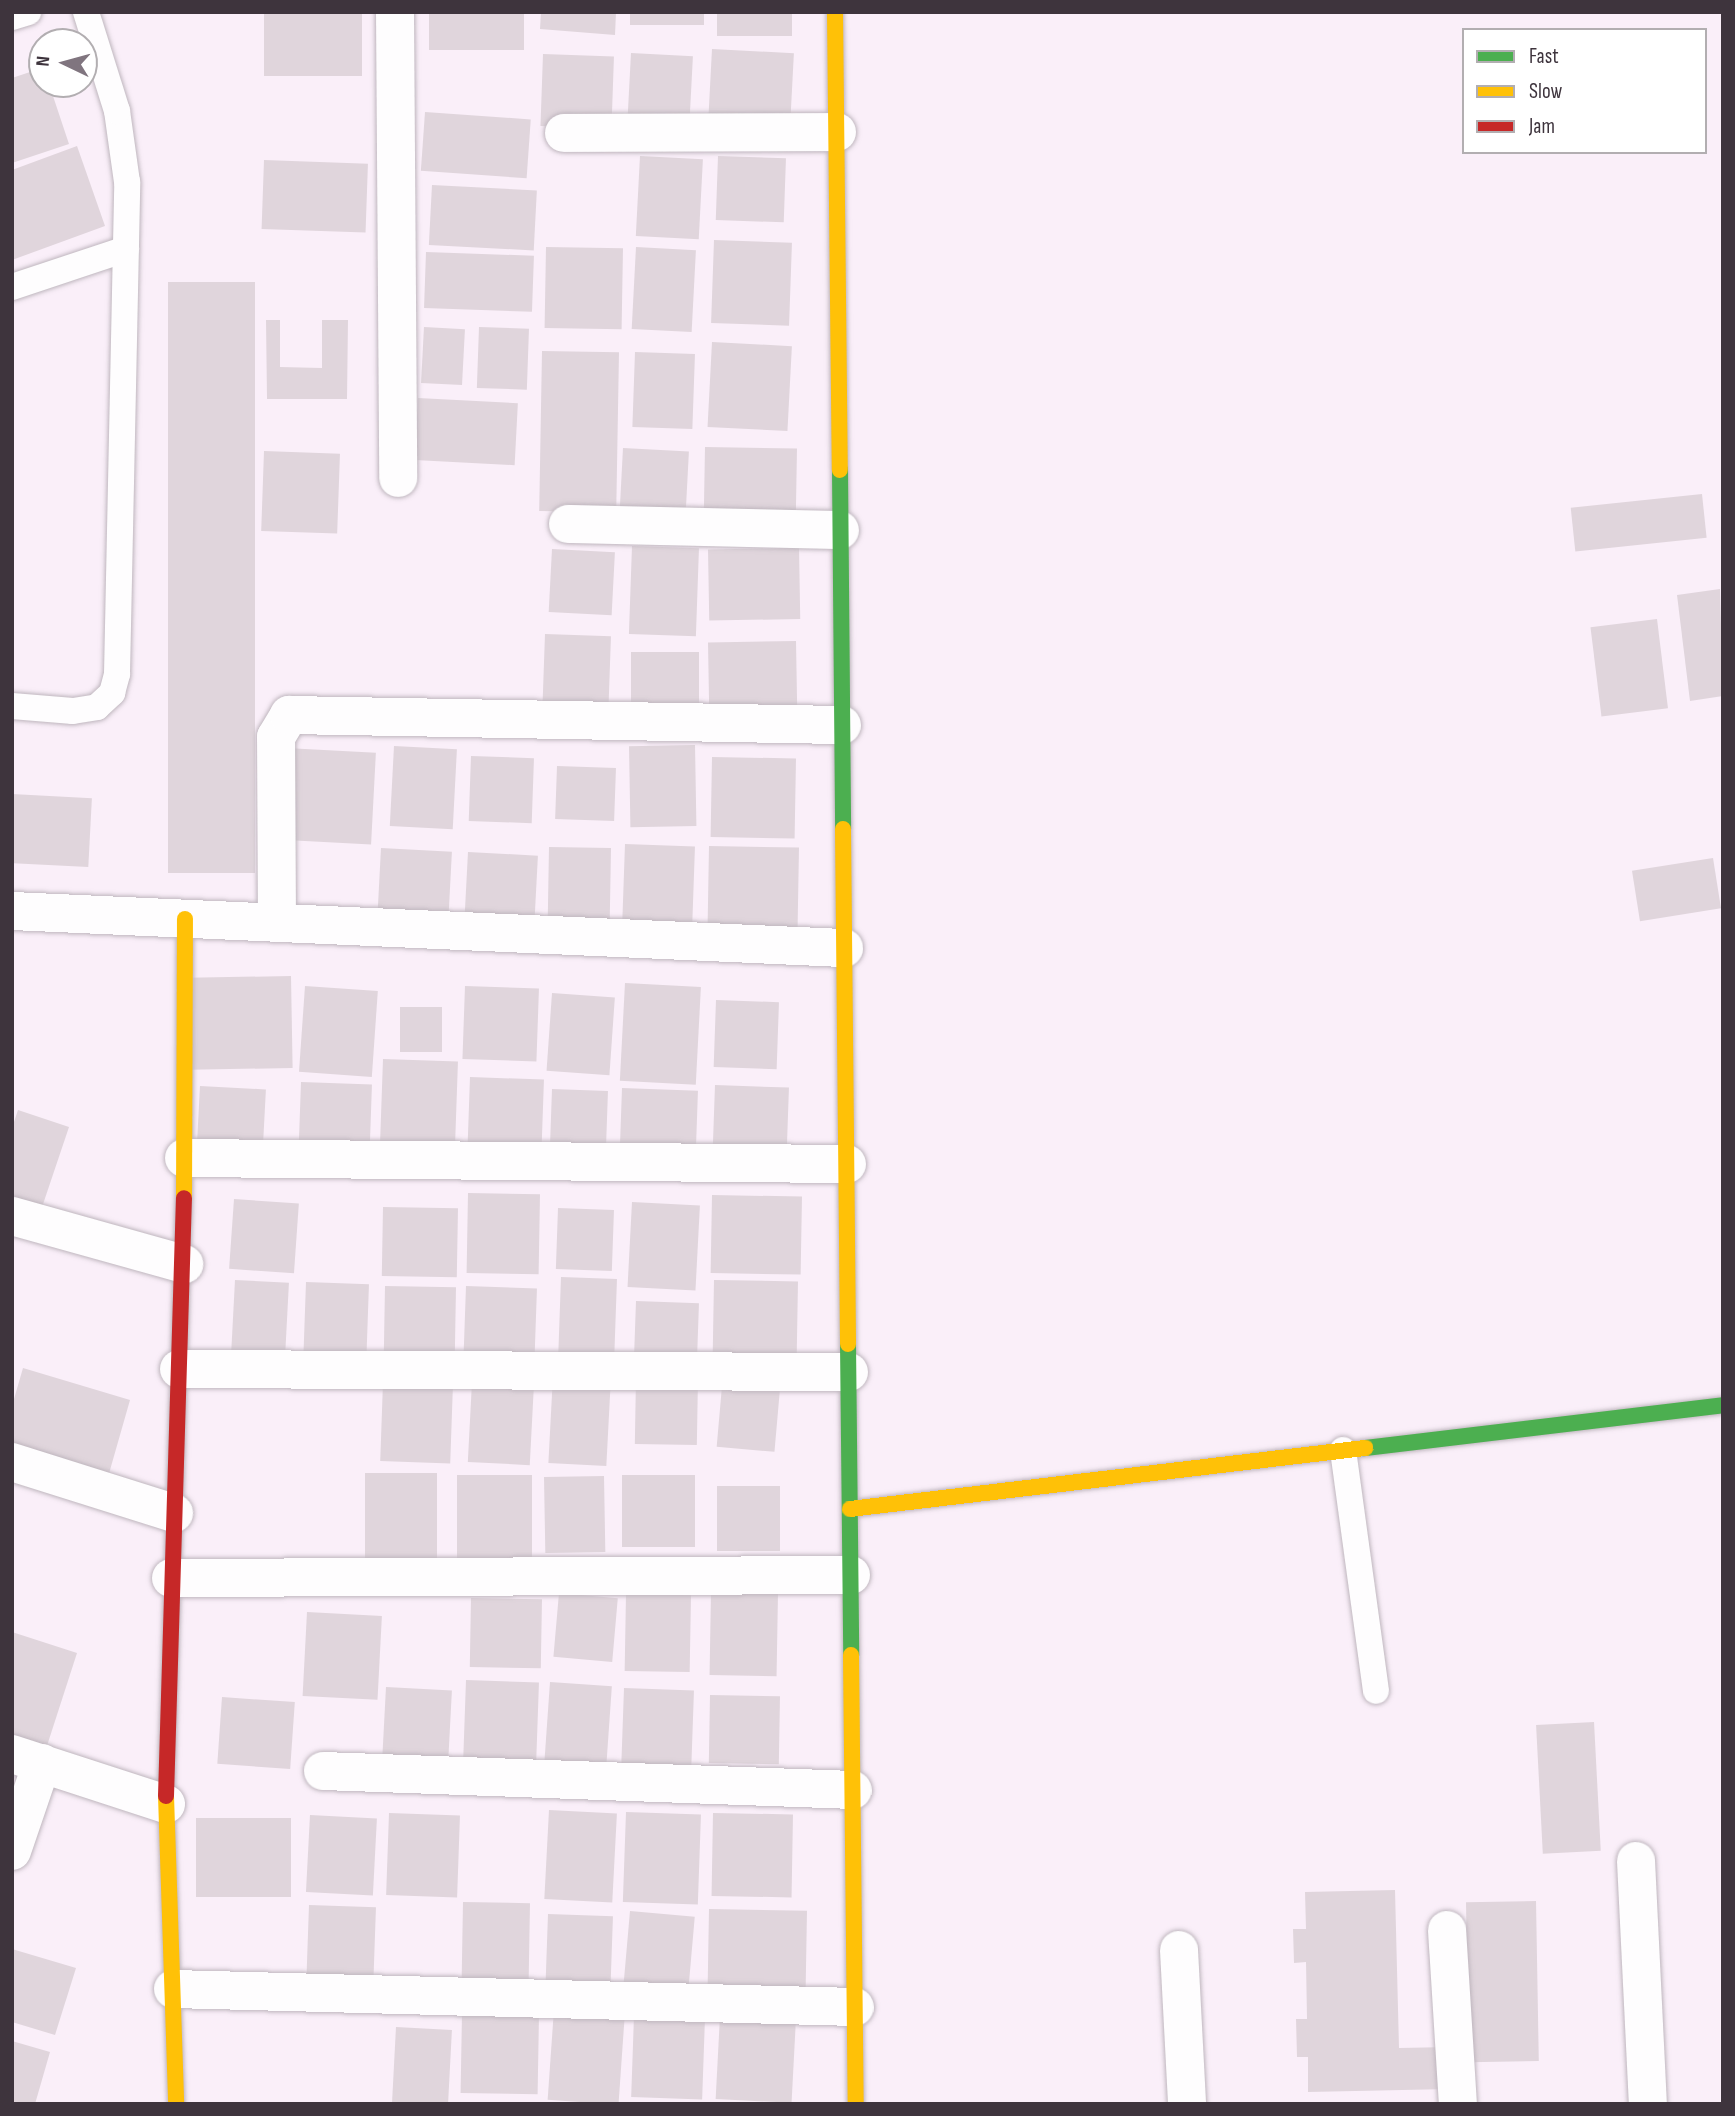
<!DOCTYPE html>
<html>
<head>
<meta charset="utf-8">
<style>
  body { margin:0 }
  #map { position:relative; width:1735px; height:2116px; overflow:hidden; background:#faeff9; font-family:"Sofia Sans Condensed",sans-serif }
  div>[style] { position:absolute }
  .building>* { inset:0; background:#e0d5dc; transform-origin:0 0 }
  .roads { filter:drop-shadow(0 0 2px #bfb6be) drop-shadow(0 0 2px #bfb6be) }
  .lane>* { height:26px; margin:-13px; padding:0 13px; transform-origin:13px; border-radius:13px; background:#fefdfe }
  .street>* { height:38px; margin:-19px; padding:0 19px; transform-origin:19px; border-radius:19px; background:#fefdfe }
  .fast>* { height:16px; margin:-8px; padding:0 8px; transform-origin:8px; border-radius:8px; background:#4caf50 }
  .slow>* { height:16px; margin:-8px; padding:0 8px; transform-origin:8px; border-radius:8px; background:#ffc107 }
  .jam>* { height:16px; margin:-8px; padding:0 8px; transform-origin:8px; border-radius:8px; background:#c62828 }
  span { translate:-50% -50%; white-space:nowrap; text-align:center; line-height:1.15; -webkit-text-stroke:7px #fff; paint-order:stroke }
  .frame { position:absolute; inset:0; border:14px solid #3e343d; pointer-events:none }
  .legend { position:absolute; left:1462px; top:28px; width:245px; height:126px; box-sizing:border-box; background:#fff; border:2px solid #b2aeb1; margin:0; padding:9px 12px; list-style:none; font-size:21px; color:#3e343d }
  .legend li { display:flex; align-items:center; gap:14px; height:35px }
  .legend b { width:35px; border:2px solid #b2aeb1 }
  .north { position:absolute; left:28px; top:28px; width:70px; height:70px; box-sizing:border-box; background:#fff; border:2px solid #b2aeb1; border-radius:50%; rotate:275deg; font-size:19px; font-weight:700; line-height:28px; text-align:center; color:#3e343d }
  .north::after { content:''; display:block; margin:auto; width:24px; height:32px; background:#80757f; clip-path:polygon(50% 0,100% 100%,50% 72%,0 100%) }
</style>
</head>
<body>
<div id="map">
  <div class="building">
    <i style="left:264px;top:12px;width:98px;height:64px"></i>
    <i style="left:429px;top:12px;width:95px;height:38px"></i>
    <i style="clip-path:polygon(541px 12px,616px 12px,615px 35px,540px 29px)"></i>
    <i style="left:630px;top:12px;width:74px;height:13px"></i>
    <i style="left:717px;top:12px;width:75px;height:24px"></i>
    <i style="left:712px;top:49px;width:82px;height:76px;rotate:3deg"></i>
    <i style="left:631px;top:53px;width:62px;height:74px;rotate:3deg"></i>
    <i style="left:543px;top:54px;width:71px;height:72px;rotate:2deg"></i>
    <i style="clip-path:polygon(42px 68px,42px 84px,49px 84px,69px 144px,12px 163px,12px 78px)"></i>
    <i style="left:425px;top:112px;width:106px;height:59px;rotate:4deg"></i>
    <i style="clip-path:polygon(77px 146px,105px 226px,12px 260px,12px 170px)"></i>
    <i style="left:640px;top:156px;width:63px;height:80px;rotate:3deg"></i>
    <i style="left:718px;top:156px;width:68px;height:64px;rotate:2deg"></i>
    <i style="left:264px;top:160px;width:104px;height:69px;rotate:2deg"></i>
    <i style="left:432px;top:185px;width:105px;height:60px;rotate:3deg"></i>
    <i style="left:714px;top:240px;width:78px;height:83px;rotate:2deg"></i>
    <i style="left:546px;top:247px;width:77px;height:81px;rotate:1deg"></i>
    <i style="left:636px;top:247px;width:60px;height:82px;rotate:3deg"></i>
    <i style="left:426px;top:252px;width:108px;height:56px;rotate:2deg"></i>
    <i style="left:255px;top:282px;width:591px;height:87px;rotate:90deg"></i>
    <i style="clip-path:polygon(266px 320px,280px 320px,280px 367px,322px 368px,322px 320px,348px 320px,347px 399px,267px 399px)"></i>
    <i style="left:424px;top:327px;width:41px;height:56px;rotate:3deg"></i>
    <i style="left:479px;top:327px;width:50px;height:61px;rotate:2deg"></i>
    <i style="left:712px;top:342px;width:80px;height:85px;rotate:3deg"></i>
    <i style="left:542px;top:351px;width:77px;height:160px;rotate:1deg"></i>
    <i style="left:635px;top:352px;width:60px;height:75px;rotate:2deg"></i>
    <i style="left:418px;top:398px;width:100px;height:62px;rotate:3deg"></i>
    <i style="left:705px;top:447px;width:92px;height:73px;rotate:1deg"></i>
    <i style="left:623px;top:448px;width:66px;height:66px;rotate:3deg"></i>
    <i style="left:264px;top:451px;width:76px;height:80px;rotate:2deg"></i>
    <i style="left:1702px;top:494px;width:44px;height:132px;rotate:84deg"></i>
    <i style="left:632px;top:546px;width:67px;height:88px;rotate:2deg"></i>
    <i style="left:799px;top:548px;width:71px;height:91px;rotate:89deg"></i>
    <i style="left:552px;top:549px;width:63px;height:63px;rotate:3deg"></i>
    <i style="clip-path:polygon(1720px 589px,1723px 696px,1690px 701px,1677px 595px)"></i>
    <i style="left:1657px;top:619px;width:90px;height:67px;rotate:83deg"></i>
    <i style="left:545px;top:634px;width:66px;height:71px;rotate:2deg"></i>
    <i style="left:796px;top:641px;width:73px;height:88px;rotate:89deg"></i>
    <i style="left:631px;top:652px;width:68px;height:65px"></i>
    <i style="left:695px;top:745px;width:81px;height:66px;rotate:89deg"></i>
    <i style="left:394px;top:746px;width:63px;height:80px;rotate:3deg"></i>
    <i style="left:286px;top:748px;width:90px;height:92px;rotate:3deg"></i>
    <i style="left:471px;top:756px;width:63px;height:65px;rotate:2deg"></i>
    <i style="left:712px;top:757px;width:84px;height:80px;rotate:1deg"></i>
    <i style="left:557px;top:766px;width:59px;height:53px;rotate:2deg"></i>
    <i style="left:12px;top:794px;width:80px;height:69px;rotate:3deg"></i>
    <i style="left:625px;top:844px;width:70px;height:81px;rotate:2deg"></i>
    <i style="left:709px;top:846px;width:90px;height:80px;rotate:1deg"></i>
    <i style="left:549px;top:847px;width:62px;height:84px;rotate:1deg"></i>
    <i style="left:381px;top:848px;width:71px;height:77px;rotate:3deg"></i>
    <i style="left:468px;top:852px;width:70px;height:77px;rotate:3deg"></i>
    <i style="left:1713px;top:858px;width:51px;height:82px;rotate:81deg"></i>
    <i style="left:291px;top:976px;width:92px;height:103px;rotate:89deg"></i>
    <i style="left:625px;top:983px;width:76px;height:98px;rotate:3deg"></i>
    <i style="left:305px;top:986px;width:73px;height:86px;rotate:4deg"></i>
    <i style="left:465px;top:986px;width:74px;height:73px;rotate:2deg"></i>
    <i style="left:552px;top:993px;width:63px;height:78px;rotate:4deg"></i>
    <i style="left:716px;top:1000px;width:63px;height:67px;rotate:2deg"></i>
    <i style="left:400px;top:1007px;width:42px;height:45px"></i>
    <i style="left:383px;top:1059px;width:75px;height:89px;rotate:2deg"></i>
    <i style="left:470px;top:1077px;width:74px;height:80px;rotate:2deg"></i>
    <i style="left:301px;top:1082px;width:71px;height:74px;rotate:2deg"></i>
    <i style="left:715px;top:1085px;width:74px;height:69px;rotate:2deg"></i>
    <i style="left:200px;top:1086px;width:66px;height:59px;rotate:3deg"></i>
    <i style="left:622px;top:1088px;width:76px;height:71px;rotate:2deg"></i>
    <i style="left:552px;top:1089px;width:56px;height:58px;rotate:2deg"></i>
    <i style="clip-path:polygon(18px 1110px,69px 1127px,37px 1222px,12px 1213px,12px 1128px)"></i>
    <i style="left:468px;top:1193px;width:72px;height:80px;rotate:1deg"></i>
    <i style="left:712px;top:1195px;width:90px;height:78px;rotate:1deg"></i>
    <i style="left:234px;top:1199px;width:65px;height:70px;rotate:4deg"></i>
    <i style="left:632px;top:1202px;width:68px;height:85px;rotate:3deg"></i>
    <i style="left:383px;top:1207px;width:75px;height:69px;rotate:1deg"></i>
    <i style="left:558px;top:1208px;width:56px;height:61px;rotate:2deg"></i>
    <i style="left:561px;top:1277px;width:56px;height:86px;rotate:2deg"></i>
    <i style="left:235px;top:1280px;width:54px;height:78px;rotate:3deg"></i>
    <i style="left:714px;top:1280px;width:84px;height:84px;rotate:1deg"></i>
    <i style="left:306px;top:1282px;width:63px;height:78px;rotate:2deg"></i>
    <i style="left:385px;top:1286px;width:71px;height:81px;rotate:1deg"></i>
    <i style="left:466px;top:1286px;width:71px;height:77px;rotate:2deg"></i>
    <i style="left:636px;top:1301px;width:63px;height:67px;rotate:2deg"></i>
    <i style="clip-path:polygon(23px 1368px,130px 1400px,106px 1484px,12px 1457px,12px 1406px)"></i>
    <i style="left:553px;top:1375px;width:58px;height:88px;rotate:3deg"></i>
    <i style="left:636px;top:1377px;width:62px;height:67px;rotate:1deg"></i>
    <i style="left:383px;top:1382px;width:70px;height:79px;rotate:2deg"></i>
    <i style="left:472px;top:1382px;width:62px;height:80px;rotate:3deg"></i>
    <i style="left:722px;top:1386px;width:58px;height:61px;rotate:5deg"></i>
    <i style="left:365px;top:1473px;width:72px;height:89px"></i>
    <i style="left:457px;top:1475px;width:75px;height:84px"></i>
    <i style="left:622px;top:1475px;width:73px;height:72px"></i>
    <i style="left:604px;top:1476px;width:76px;height:60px;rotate:89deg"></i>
    <i style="left:717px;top:1486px;width:63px;height:65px"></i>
    <i style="left:711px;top:1592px;width:67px;height:83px;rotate:1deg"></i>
    <i style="left:559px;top:1593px;width:59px;height:64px;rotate:5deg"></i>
    <i style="left:626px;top:1594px;width:65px;height:77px;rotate:1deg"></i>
    <i style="left:471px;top:1598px;width:71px;height:69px;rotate:1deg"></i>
    <i style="left:307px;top:1612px;width:75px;height:84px;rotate:3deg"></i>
    <i style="clip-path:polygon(12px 1632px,77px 1653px,44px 1755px,12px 1745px)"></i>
    <i style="left:466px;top:1680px;width:73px;height:84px;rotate:2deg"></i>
    <i style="left:550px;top:1682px;width:62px;height:79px;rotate:4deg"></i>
    <i style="left:386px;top:1687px;width:66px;height:75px;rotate:3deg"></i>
    <i style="left:624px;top:1688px;width:70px;height:83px;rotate:2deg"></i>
    <i style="left:710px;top:1695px;width:70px;height:68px;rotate:1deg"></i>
    <i style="left:222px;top:1697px;width:73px;height:67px;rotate:4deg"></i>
    <i style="left:1594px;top:1722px;width:129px;height:58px;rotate:87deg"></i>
    <i style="left:549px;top:1810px;width:68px;height:89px;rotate:3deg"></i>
    <i style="left:626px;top:1812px;width:75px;height:90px;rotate:2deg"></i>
    <i style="left:389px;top:1813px;width:71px;height:82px;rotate:2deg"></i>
    <i style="left:713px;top:1813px;width:80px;height:83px;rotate:1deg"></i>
    <i style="left:310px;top:1815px;width:67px;height:77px;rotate:3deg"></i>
    <i style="left:196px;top:1818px;width:95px;height:79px"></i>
    <i style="clip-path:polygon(1395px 1890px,1399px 2048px,1450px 2047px,1450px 2089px,1308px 2092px,1308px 2057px,1297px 2057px,1296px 2019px,1307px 2019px,1306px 1962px,1294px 1963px,1293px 1929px,1306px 1929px,1305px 1892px)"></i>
    <i style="left:1536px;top:1901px;width:160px;height:70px;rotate:89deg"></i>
    <i style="left:463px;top:1902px;width:67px;height:91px;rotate:1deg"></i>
    <i style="left:309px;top:1905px;width:67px;height:79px;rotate:2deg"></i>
    <i style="left:709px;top:1909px;width:98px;height:85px;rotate:1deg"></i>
    <i style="left:630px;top:1911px;width:65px;height:80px;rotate:5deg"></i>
    <i style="left:548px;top:1914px;width:65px;height:71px;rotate:2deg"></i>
    <i style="clip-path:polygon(12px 1949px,76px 1968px,55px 2035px,12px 2022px)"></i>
    <i style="left:554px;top:2009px;width:71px;height:91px;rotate:4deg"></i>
    <i style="left:462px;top:2013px;width:77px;height:80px;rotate:1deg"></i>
    <i style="left:634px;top:2016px;width:71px;height:81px;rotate:2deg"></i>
    <i style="left:720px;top:2016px;width:76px;height:83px;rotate:3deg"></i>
    <i style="left:396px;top:2027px;width:56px;height:76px;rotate:3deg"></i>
    <i style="clip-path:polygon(12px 2041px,50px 2052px,35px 2104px,12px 2104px)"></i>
  </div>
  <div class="roads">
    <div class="lane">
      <i style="left:12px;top:17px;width:17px;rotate:-17deg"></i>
      <i style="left:12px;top:287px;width:120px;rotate:-18.4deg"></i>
      <i style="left:12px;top:706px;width:61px;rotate:4.7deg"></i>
      <i style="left:73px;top:711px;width:24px;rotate:-9deg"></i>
      <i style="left:97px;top:707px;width:21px;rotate:-43deg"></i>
      <i style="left:112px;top:693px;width:20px;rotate:-75deg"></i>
      <i style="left:117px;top:674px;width:492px;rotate:-88.8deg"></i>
      <i style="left:127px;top:182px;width:72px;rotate:-98deg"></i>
      <i style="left:117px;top:111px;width:104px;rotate:-107.4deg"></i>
      <i style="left:1343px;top:1450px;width:243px;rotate:82.2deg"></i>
    </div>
    <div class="street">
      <i style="left:395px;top:12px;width:466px;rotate:89.6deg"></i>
      <i style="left:564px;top:133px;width:273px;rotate:-0.2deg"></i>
      <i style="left:568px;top:524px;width:272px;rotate:1.3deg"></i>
      <i style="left:12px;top:911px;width:833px;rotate:2.55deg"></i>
      <i style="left:277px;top:923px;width:186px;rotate:-90.3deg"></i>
      <i style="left:276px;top:737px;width:26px;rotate:-59deg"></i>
      <i style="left:289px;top:715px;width:553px;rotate:1.04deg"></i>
      <i style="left:184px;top:1158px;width:663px;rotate:0.52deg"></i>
      <i style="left:12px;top:1216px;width:179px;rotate:15.6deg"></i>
      <i style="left:179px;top:1369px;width:670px;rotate:0.26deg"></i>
      <i style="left:12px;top:1462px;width:170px;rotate:17.5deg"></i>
      <i style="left:171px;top:1578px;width:680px;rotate:-0.25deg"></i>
      <i style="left:12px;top:1754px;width:162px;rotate:18deg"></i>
      <i style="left:323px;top:1771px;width:530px;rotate:2.05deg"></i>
      <i style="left:12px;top:1851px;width:93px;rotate:-71.2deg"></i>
      <i style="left:1636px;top:1861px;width:243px;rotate:87.2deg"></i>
      <i style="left:1447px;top:1930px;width:174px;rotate:86.4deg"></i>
      <i style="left:1179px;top:1950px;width:154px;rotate:87deg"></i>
      <i style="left:173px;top:1989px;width:682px;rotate:1.51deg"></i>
    </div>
    <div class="fast">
      <i style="left:840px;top:470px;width:359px;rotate:89.5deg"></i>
      <i style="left:848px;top:1344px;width:311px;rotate:89.4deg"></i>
      <i style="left:1365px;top:1448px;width:361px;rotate:-6.8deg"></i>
    </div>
    <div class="slow">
      <i style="left:835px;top:12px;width:458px;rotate:89.4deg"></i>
      <i style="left:843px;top:829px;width:515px;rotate:89.44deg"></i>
      <i style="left:184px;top:1198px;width:279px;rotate:-89.8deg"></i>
      <i style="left:850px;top:1509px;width:519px;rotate:-6.76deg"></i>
      <i style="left:851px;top:1655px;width:449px;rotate:89.4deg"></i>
      <i style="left:166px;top:1796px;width:308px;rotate:88.1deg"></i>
    </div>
    <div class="jam">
      <i style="left:166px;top:1796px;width:598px;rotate:-88.28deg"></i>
    </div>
  </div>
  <div class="frame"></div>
  <ul class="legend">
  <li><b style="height:9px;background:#4caf50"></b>Fast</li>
  <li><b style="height:9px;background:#ffc107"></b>Slow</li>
  <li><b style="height:9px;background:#c62828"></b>Jam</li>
  </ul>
  <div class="north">N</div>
</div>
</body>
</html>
